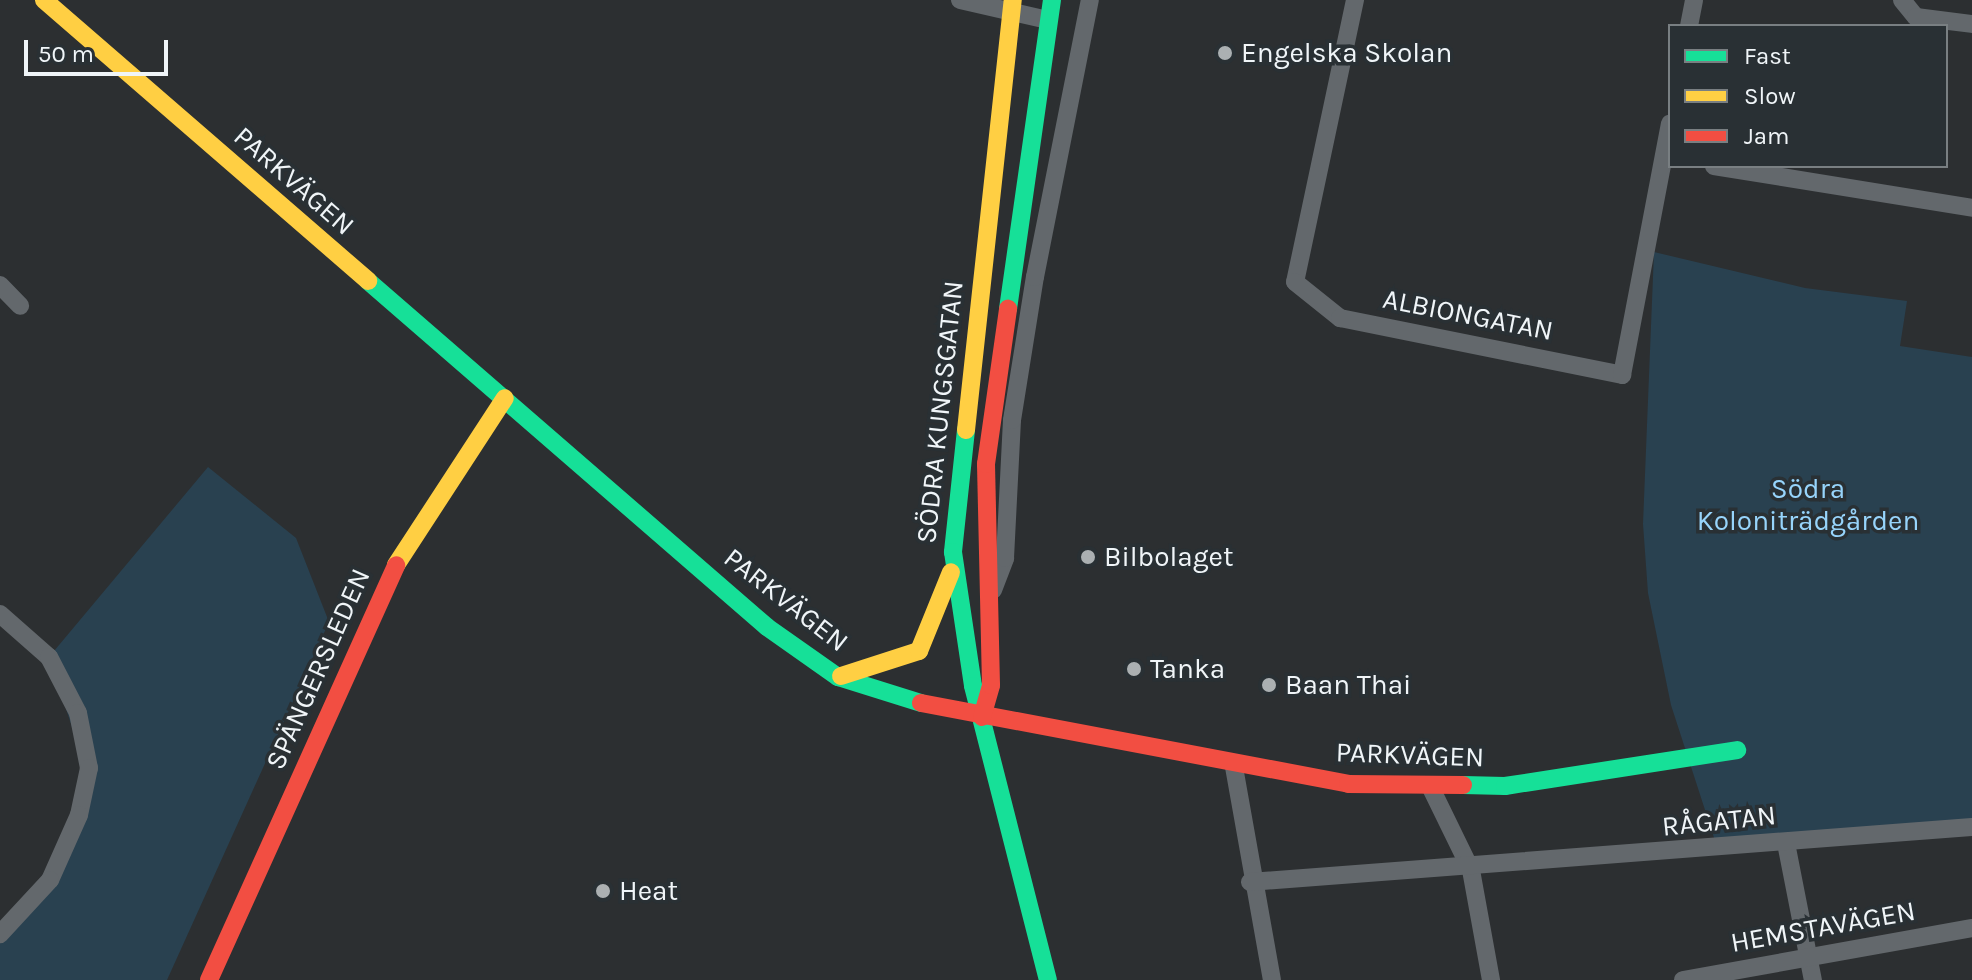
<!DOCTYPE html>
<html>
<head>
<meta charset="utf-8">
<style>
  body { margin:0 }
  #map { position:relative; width:1972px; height:980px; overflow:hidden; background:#2c2f31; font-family:Karla,sans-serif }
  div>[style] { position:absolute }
  .green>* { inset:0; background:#294150 }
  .street>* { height:18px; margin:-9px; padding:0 9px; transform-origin:9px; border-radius:9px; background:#63686c }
  .fast>* { height:18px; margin:-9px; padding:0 9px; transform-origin:9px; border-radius:9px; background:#16e098 }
  .slow>* { height:18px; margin:-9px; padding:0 9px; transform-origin:9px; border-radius:9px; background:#ffcf43 }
  .jam>* { height:18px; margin:-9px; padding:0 9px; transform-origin:9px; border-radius:9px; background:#f24e42 }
  .dots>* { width:22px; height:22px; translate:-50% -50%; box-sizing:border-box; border:4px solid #293034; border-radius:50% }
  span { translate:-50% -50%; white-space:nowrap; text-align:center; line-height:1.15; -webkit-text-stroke:7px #293034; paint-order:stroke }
  .poi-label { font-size:28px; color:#f0f5f8 }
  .left { translate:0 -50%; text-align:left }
  .street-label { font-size:28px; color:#f0f5f8 }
  .park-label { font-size:28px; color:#97d4fb }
  .legend { position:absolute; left:1668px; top:24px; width:280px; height:144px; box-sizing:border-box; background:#293034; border:2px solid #797f82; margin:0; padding:10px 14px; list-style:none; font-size:24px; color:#f0f5f8 }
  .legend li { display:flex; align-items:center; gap:16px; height:40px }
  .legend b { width:40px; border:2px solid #797f82 }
  .scale { position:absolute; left:24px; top:40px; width:144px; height:36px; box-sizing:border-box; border:4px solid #f0f5f8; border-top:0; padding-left:10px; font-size:24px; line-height:28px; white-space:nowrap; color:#f0f5f8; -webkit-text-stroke:6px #293034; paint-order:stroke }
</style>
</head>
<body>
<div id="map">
  <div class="green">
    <i style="clip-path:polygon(1654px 252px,1805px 288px,1907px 301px,1900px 346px,1972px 357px,1972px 824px,1718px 850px,1671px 705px,1648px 593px,1643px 524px)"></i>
    <i style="clip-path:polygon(208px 467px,296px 538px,329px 622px,167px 980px,0 980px,0 934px,21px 916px,93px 791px,49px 657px)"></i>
  </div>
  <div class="street">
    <i style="left:960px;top:0;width:90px;rotate:12.8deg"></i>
    <i style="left:1355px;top:0;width:288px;rotate:102deg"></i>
    <i style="left:1295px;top:282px;width:58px;rotate:38.7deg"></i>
    <i style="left:1340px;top:318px;width:288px;rotate:11.4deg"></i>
    <i style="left:1622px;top:375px;width:256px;rotate:-79.2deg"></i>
    <i style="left:1902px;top:0;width:22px;rotate:51deg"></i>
    <i style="left:1916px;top:17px;width:56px;rotate:7.1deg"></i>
    <i style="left:1689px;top:26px;width:26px;rotate:-79deg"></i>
    <i style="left:1714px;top:166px;width:261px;rotate:9.2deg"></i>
    <i style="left:0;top:285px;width:29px;rotate:46deg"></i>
    <i style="left:993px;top:590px;width:34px;rotate:-69deg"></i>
    <i style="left:1005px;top:558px;width:138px;rotate:-87.1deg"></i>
    <i style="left:1012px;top:420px;width:145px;rotate:-80.9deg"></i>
    <i style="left:1035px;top:277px;width:282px;rotate:-78.8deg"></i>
    <i style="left:0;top:614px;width:65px;rotate:41.3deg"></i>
    <i style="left:49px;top:657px;width:63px;rotate:62.6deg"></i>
    <i style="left:78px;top:713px;width:56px;rotate:78.7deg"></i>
    <i style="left:89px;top:768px;width:48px;rotate:102deg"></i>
    <i style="left:79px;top:815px;width:71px;rotate:114deg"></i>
    <i style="left:50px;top:880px;width:74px;rotate:132.8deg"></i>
    <i style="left:1234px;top:767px;width:216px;rotate:79.9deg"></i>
    <i style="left:1430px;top:786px;width:93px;rotate:64deg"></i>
    <i style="left:1471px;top:870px;width:112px;rotate:79.7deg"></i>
    <i style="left:1786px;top:843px;width:140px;rotate:78.9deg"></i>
    <i style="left:1250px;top:882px;width:724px;rotate:-4.36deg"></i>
    <i style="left:1683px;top:980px;width:294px;rotate:-10.2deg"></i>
  </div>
  <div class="fast">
    <i style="left:368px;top:281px;width:528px;rotate:40.93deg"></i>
    <i style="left:767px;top:627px;width:87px;rotate:35.2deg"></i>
    <i style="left:838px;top:677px;width:87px;rotate:17.4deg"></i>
    <i style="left:1008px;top:309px;width:312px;rotate:-81.9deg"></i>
    <i style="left:966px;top:430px;width:123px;rotate:96.1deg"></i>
    <i style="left:953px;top:552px;width:135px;rotate:81.5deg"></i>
    <i style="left:973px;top:686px;width:303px;rotate:75.7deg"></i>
    <i style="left:1463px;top:785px;width:42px;rotate:1.4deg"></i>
    <i style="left:1505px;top:786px;width:235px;rotate:-8.8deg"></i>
  </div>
  <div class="slow">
    <i style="left:44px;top:0;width:429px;rotate:40.9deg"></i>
    <i style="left:966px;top:430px;width:433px;rotate:-83.8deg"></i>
    <i style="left:396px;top:565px;width:199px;rotate:-56.9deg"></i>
    <i style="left:841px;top:676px;width:82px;rotate:-17.8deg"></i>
    <i style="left:919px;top:651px;width:85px;rotate:-67.9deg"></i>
  </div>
  <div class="jam">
    <i style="left:921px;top:703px;width:435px;rotate:10.7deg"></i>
    <i style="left:1348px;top:784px;width:115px;rotate:0.5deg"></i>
    <i style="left:982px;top:717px;width:33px;rotate:-74deg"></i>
    <i style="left:991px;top:685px;width:221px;rotate:-91.3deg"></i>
    <i style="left:986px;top:464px;width:157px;rotate:-81.9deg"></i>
    <i style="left:209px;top:980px;width:455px;rotate:-65.7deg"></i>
  </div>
  <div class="dots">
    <i style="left:1225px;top:53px;background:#abb0b2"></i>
    <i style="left:1088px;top:557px;background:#abb0b2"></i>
    <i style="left:1134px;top:669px;background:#abb0b2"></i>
    <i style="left:1269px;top:685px;background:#abb0b2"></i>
    <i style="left:603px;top:891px;background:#abb0b2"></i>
  </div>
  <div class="poi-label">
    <span class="left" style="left:1241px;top:53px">Engelska Skolan</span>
    <span class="left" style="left:1104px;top:557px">Bilbolaget</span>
    <span class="left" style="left:1150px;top:669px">Tanka</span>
    <span class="left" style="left:1285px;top:685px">Baan Thai</span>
    <span class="left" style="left:619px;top:891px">Heat</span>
  </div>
  <div class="street-label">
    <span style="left:294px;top:181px;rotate:41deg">PARKVÄGEN</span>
    <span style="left:1468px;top:315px;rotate:11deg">ALBIONGATAN</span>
    <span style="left:940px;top:412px;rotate:-84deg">SÖDRA KUNGSGATAN</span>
    <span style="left:786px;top:600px;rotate:38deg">PARKVÄGEN</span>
    <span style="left:318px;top:669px;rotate:-66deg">SPÄNGERSLEDEN</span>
    <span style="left:1410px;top:755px;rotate:2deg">PARKVÄGEN</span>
    <span style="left:1719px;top:821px;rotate:-6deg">RÅGATAN</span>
    <span style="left:1823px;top:927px;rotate:-10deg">HEMSTAVÄGEN</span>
  </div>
  <div class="park-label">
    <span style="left:1808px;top:505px">Södra<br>Koloniträdgården</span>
  </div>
  <ul class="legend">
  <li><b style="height:10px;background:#16e098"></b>Fast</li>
  <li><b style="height:10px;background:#ffcf43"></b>Slow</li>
  <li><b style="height:10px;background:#f24e42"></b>Jam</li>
  </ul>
  <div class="scale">50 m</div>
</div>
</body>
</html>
